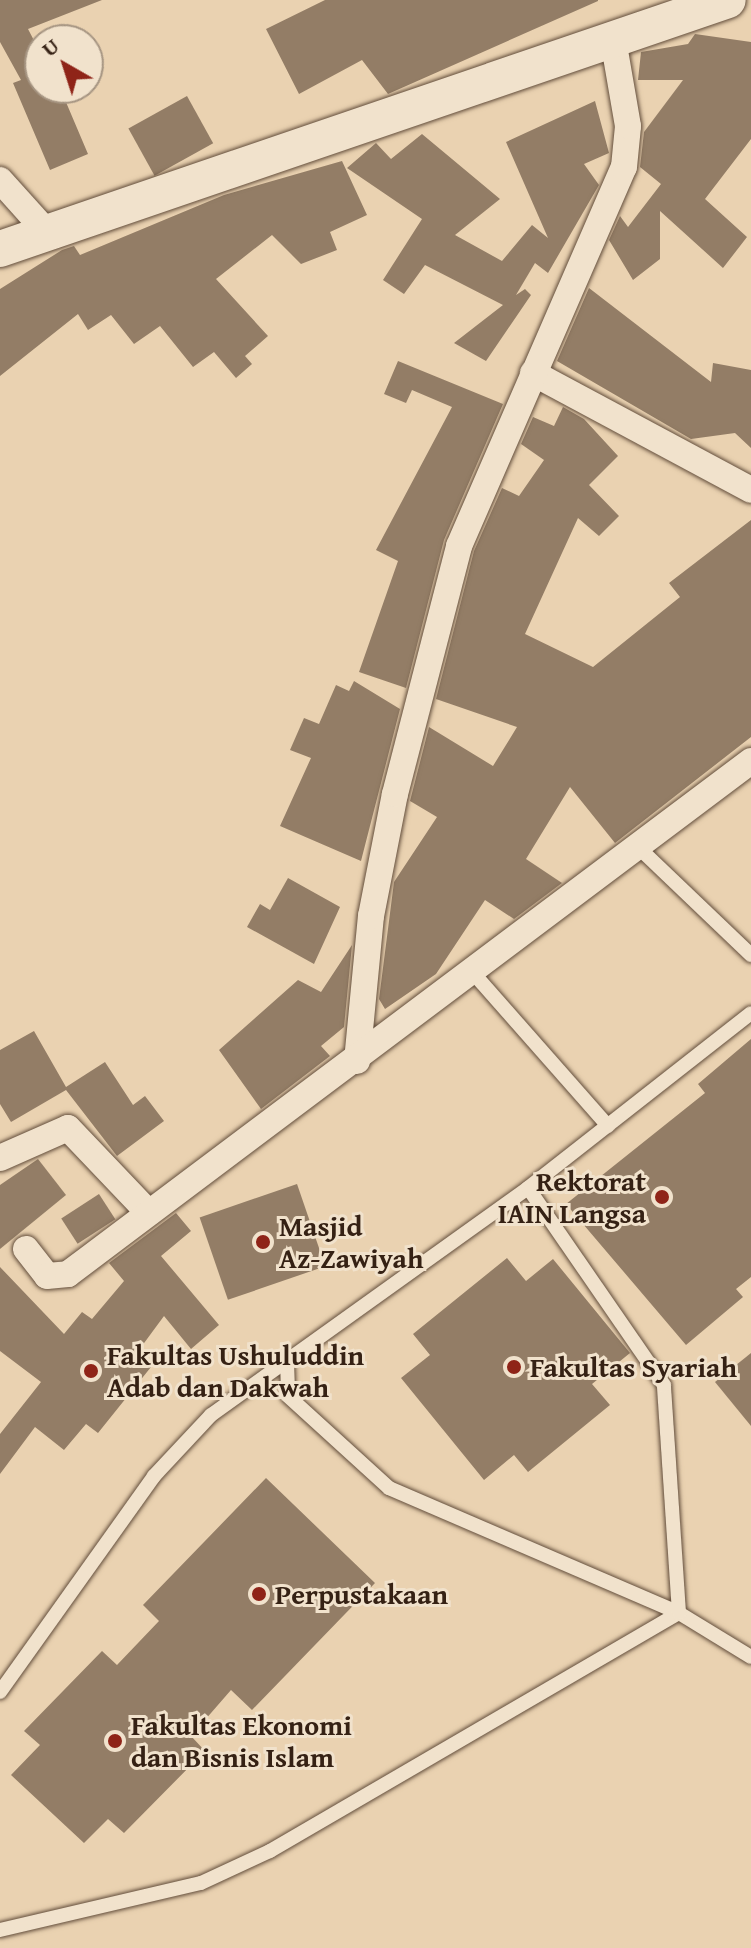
<!DOCTYPE html>
<html>
<head>
<meta charset="utf-8">
<style>
  body { margin:0 }
  #map { position:relative; width:751px; height:1948px; overflow:hidden; background:#ead2b1; font-family:"Gentium Book Plus",serif }
  div>[style] { position:absolute }
  .building>* { inset:0; background:#937d66; transform-origin:0 0 }
  .roads { filter:drop-shadow(0 0 2px #624d3b) drop-shadow(0 0 2px #624d3b) }
  .lane>* { height:14px; margin:-7px; padding:0 7px; transform-origin:7px; border-radius:7px; background:#f1e2cc }
  .street>* { height:26px; margin:-13px; padding:0 13px; transform-origin:13px; border-radius:13px; background:#f1e2cc }
  .secondary>* { height:36px; margin:-18px; padding:0 18px; transform-origin:18px; border-radius:18px; background:#f1e2cc }
  .dots>* { width:22px; height:22px; translate:-50% -50%; box-sizing:border-box; border:4px solid #f1e2cc; border-radius:50% }
  span { translate:-50% -50%; white-space:nowrap; text-align:center; line-height:1.15; -webkit-text-stroke:6px #f1e2cc; paint-order:stroke }
  .poi-label { font-size:28px; color:#352114; font-weight:700 }
  .right { translate:-100% -50%; text-align:right }
  .left { translate:0 -50%; text-align:left }
  .north { position:absolute; left:24px; top:24px; width:80px; height:80px; box-sizing:border-box; background:#f1e2cc; border:2px solid #a69582; border-radius:50%; rotate:321deg; font-size:22px; font-weight:700; line-height:32px; text-align:center; color:#352114 }
  .north::after { content:''; display:block; margin:auto; width:28px; height:36px; background:#8f2418; clip-path:polygon(50% 0,100% 100%,50% 72%,0 100%) }
</style>
</head>
<body>
<div id="map">
  <div class="building">
    <i style="clip-path:polygon(0 0,102px 0,28px 29px,40px 52px,40px 88px,60px 88px,88px 154px,50px 170px,13px 83px,21px 80px,0 42px)"></i>
    <i style="clip-path:polygon(325px 0,598px 0,598px 1px,388px 94px,362px 60px,299px 94px,266px 29px)"></i>
    <i style="clip-path:polygon(695px 34px,751px 42px,751px 139px,705px 199px,747px 237px,723px 268px,660px 211px,660px 259px,633px 280px,609px 240px,620px 216px,628px 227px,661px 184px,640px 167px,644px 132px,683px 80px,638px 80px,641px 52px,688px 44px)"></i>
    <i style="left:187px;top:96px;width:54px;height:67px;rotate:61deg"></i>
    <i style="clip-path:polygon(595px 101px,609px 153px,584px 164px,599px 185px,548px 273px,535px 263px,516px 295px,525px 289px,531px 295px,486px 361px,454px 343px,503px 305px,425px 265px,404px 294px,383px 280px,422px 219px,347px 168px,376px 143px,391px 159px,422px 134px,500px 199px,455px 235px,502px 261px,532px 225px,548px 238px,506px 142px)"></i>
    <i style="clip-path:polygon(342px 161px,367px 215px,330px 232px,337px 250px,301px 264px,272px 235px,216px 279px,268px 336px,245px 356px,252px 364px,236px 378px,214px 352px,193px 367px,160px 326px,134px 344px,111px 315px,88px 330px,78px 314px,0 376px,0 289px,62px 250px,74px 246px,80px 255px,224px 195px)"></i>
    <i style="clip-path:polygon(589px 288px,711px 382px,713px 363px,751px 370px,751px 448px,735px 433px,691px 439px,557px 361px)"></i>
    <i style="clip-path:polygon(398px 361px,503px 404px,444px 540px,406px 688px,359px 672px,398px 561px,376px 550px,452px 407px,412px 390px,406px 403px,384px 394px)"></i>
    <i style="clip-path:polygon(563px 407px,584px 419px,618px 456px,589px 485px,619px 516px,599px 536px,578px 518px,525px 634px,593px 667px,680px 597px,669px 583px,751px 520px,751px 737px,615px 843px,570px 787px,526px 859px,562px 883px,514px 919px,485px 900px,436px 974px,385px 1009px,379px 999px,394px 882px,437px 817px,410px 801px,429px 727px,493px 766px,517px 727px,436px 699px,474px 551px,502px 488px,519px 496px,544px 460px,521px 444px,533px 417px,554px 426px)"></i>
    <i style="clip-path:polygon(354px 681px,400px 709px,361px 861px,280px 826px,311px 758px,290px 750px,304px 718px,319px 724px,336px 685px,349px 691px)"></i>
    <i style="clip-path:polygon(288px 878px,340px 907px,314px 964px,247px 927px,260px 904px,270px 910px)"></i>
    <i style="clip-path:polygon(352px 945px,344px 1027px,321px 1046px,330px 1056px,261px 1109px,219px 1050px,298px 980px,321px 992px)"></i>
    <i style="clip-path:polygon(34px 1031px,66px 1087px,105px 1062px,133px 1105px,145px 1096px,164px 1121px,117px 1156px,66px 1090px,11px 1122px,0 1104px,0 1050px)"></i>
    <i style="clip-path:polygon(751px 1039px,751px 1277px,736px 1289px,743px 1297px,686px 1345px,566px 1204px,705px 1093px,698px 1084px)"></i>
    <i style="clip-path:polygon(38px 1159px,66px 1195px,0 1249px,0 1185px)"></i>
    <i style="left:297px;top:1184px;width:87px;height:103px;rotate:71deg"></i>
    <i style="left:99px;top:1194px;width:30px;height:45px;rotate:57deg"></i>
    <i style="clip-path:polygon(176px 1213px,191px 1231px,161px 1256px,219px 1325px,191px 1349px,164px 1316px,136px 1354px,151px 1367px,98px 1433px,86px 1424px,64px 1450px,35px 1427px,0 1474px,0 1434px,41px 1382px,0 1351px,0 1267px,64px 1334px,82px 1312px,92px 1319px,124px 1281px,109px 1263px)"></i>
    <i style="clip-path:polygon(507px 1258px,526px 1281px,553px 1259px,630px 1353px,592px 1384px,610px 1405px,528px 1472px,514px 1455px,484px 1480px,401px 1378px,430px 1355px,413px 1334px)"></i>
    <i style="clip-path:polygon(751px 1353px,751px 1426px,715px 1382px)"></i>
    <i style="clip-path:polygon(266px 1478px,375px 1583px,252px 1710px,231px 1690px,191px 1736px,205px 1751px,124px 1833px,108px 1819px,84px 1843px,11px 1775px,40px 1745px,24px 1731px,102px 1651px,117px 1665px,159px 1621px,143px 1605px)"></i>
  </div>
  <div class="roads">
    <div class="lane">
      <i style="left:639px;top:848px;width:155px;rotate:43.7deg"></i>
      <i style="left:475px;top:975px;width:201px;rotate:48.6deg"></i>
      <i style="left:287px;top:1362px;width:34px;rotate:88deg"></i>
      <i style="left:288px;top:1396px;width:137px;rotate:42.3deg"></i>
      <i style="left:389px;top:1488px;width:316px;rotate:23.3deg"></i>
      <i style="left:679px;top:1613px;width:84px;rotate:31.4deg"></i>
      <i style="left:0;top:1692px;width:265px;rotate:-54.5deg"></i>
      <i style="left:154px;top:1476px;width:83px;rotate:-46.9deg"></i>
      <i style="left:211px;top:1415px;width:390px;rotate:-35.6deg"></i>
      <i style="left:528px;top:1188px;width:283px;rotate:-38.1deg"></i>
      <i style="left:0;top:1930px;width:206px;rotate:-13.2deg"></i>
      <i style="left:201px;top:1883px;width:76px;rotate:-24.9deg"></i>
      <i style="left:270px;top:1851px;width:473px;rotate:-30.2deg"></i>
      <i style="left:679px;top:1613px;width:228px;rotate:-93.8deg"></i>
      <i style="left:664px;top:1385px;width:239px;rotate:-124.6deg"></i>
    </div>
    <div class="street">
      <i style="left:0;top:180px;width:69px;rotate:48deg"></i>
      <i style="left:533px;top:373px;width:247px;rotate:28.2deg"></i>
      <i style="left:357px;top:1061px;width:146px;rotate:-84.5deg"></i>
      <i style="left:371px;top:916px;width:124px;rotate:-78.9deg"></i>
      <i style="left:395px;top:794px;width:256px;rotate:-75.5deg"></i>
      <i style="left:459px;top:546px;width:413px;rotate:-66.5deg"></i>
      <i style="left:624px;top:167px;width:41px;rotate:-84.4deg"></i>
      <i style="left:628px;top:126px;width:88px;rotate:-99.8deg"></i>
      <i style="left:0;top:1158px;width:74px;rotate:-23.8deg"></i>
      <i style="left:68px;top:1128px;width:117px;rotate:46.4deg"></i>
      <i style="left:26px;top:1249px;width:34px;rotate:52deg"></i>
      <i style="left:47px;top:1276px;width:21px;rotate:-5deg"></i>
      <i style="left:68px;top:1274px;width:854px;rotate:-36.91deg"></i>
    </div>
    <div class="secondary">
      <i style="left:0;top:249px;width:769px;rotate:-18.88deg"></i>
    </div>
  </div>
  <div class="dots">
    <i style="left:662px;top:1197px;background:#8f2418"></i>
    <i style="left:263px;top:1242px;background:#8f2418"></i>
    <i style="left:514px;top:1367px;background:#8f2418"></i>
    <i style="left:91px;top:1371px;background:#8f2418"></i>
    <i style="left:259px;top:1594px;background:#8f2418"></i>
    <i style="left:115px;top:1741px;background:#8f2418"></i>
  </div>
  <div class="poi-label">
    <span class="right" style="left:646px;top:1197px">Rektorat<br>IAIN Langsa</span>
    <span class="left" style="left:279px;top:1242px">Masjid<br>Az-Zawiyah</span>
    <span class="left" style="left:107px;top:1371px">Fakultas Ushuluddin<br>Adab dan Dakwah</span>
    <span class="left" style="left:530px;top:1367px">Fakultas Syariah</span>
    <span class="left" style="left:275px;top:1594px">Perpustakaan</span>
    <span class="left" style="left:131px;top:1741px">Fakultas Ekonomi<br>dan Bisnis Islam</span>
  </div>
  <div class="north">U</div>
</div>
</body>
</html>
